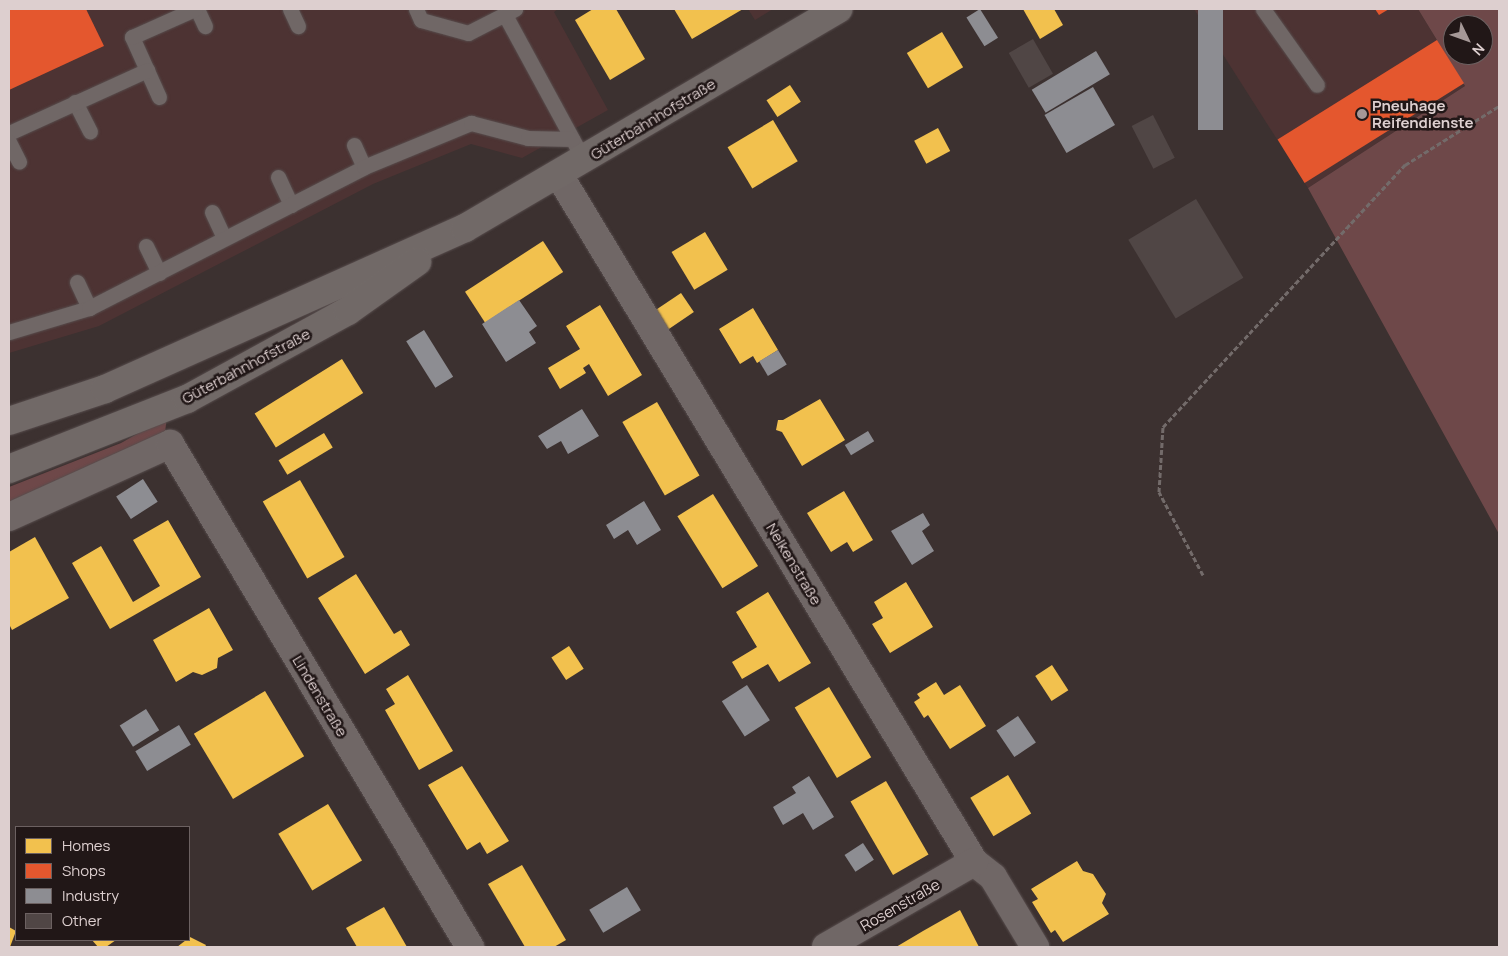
<!DOCTYPE html>
<html>
<head>
<meta charset="utf-8">
<style>
  body { margin:0 }
  #map { position:relative; width:1508px; height:956px; overflow:hidden; background:#3c3130; font-family:Manrope,sans-serif }
  div>[style] { position:absolute }
  .built>* { inset:0; background:#4d3333 }
  .green>* { inset:0; background:#6e4849 }
  .homes>* { inset:0; background:#f2c14e; transform-origin:0 0 }
  .shops>* { inset:0; background:#e4572e; transform-origin:0 0 }
  .industry>* { inset:0; background:#8d8d92; transform-origin:0 0 }
  .building>* { inset:0; background:#504645; transform-origin:0 0 }
  .path>* { height:3px; margin-top:-1.5px; transform-origin:0; background:repeating-linear-gradient(90deg,#736b6a 0 5px,transparent 0 7.5px) }
  .roads { filter:drop-shadow(0 0 1px #574d4d) drop-shadow(0 0 1px #574d4d) }
  .lane>* { height:15px; margin:-7.5px; padding:0 7.5px; transform-origin:7.5px; border-radius:7.5px; background:#706766 }
  .street>* { height:28px; margin:-14px; padding:0 14px; transform-origin:14px; border-radius:14px; background:#706766 }
  .secondary>* { height:28px; margin:-14px; padding:0 14px; transform-origin:14px; border-radius:14px; background:#716967 }
  .dots>* { width:14px; height:14px; translate:-50% -50%; box-sizing:border-box; border:2px solid #211717; border-radius:50% }
  span { translate:-50% -50%; white-space:nowrap; text-align:center; line-height:1.15; -webkit-text-stroke:5px #211717; paint-order:stroke }
  .poi-label { font-size:15px; color:#ddcfcf; font-weight:700 }
  .left { translate:0 -50%; text-align:left }
  .street-label { font-size:15px; color:#ddcfcf }
  .frame { position:absolute; inset:0; border:10px solid #ddcfcf; pointer-events:none }
  .legend { position:absolute; left:15px; top:826px; width:175px; height:115px; box-sizing:border-box; background:#211717; border:1px solid #6c6161; margin:0; padding:6px 9px; list-style:none; font-size:15px; color:#ddcfcf }
  .legend li { display:flex; align-items:center; gap:10px; height:25px }
  .legend b { width:25px; border:1px solid #6c6161 }
  .north { position:absolute; left:1443px; top:15px; width:50px; height:50px; box-sizing:border-box; background:#211717; border:1px solid #6c6161; border-radius:50%; rotate:132deg; font-size:14px; font-weight:700; line-height:20px; text-align:center; color:#ddcfcf }
  .north::after { content:''; display:block; margin:auto; width:18px; height:22px; background:#a59897; clip-path:polygon(50% 0,100% 100%,50% 72%,0 100%) }
</style>
</head>
<body>
<div id="map">
  <div class="built">
    <i style="clip-path:polygon(9px 9px,558px 9px,554px 12px,608px 110px,522px 158px,471px 144px,373px 184px,99px 326px,9px 353px)"></i>
    <i style="clip-path:polygon(748px 9px,773px 9px,755px 20px)"></i>
    <i style="clip-path:polygon(1194px 9px,1418px 9px,1465px 86px,1308px 188px)"></i>
  </div>
  <div class="green">
    <i style="clip-path:polygon(evenodd,1418px 9px,1499px 9px,1499px 534px,1308px 188px,1465px 86px,1418px 9px,1453px 25px,1483px 25px,1483px 55px,1453px 55px,1453px 25px)"></i>
    <i style="clip-path:polygon(167px 417px,165px 432px,9px 502px,9px 487px,121px 443px)"></i>
  </div>
  <div class="homes">
    <i style="clip-path:polygon(593px 9px,616px 9px,645px 59px,610px 80px,575px 20px)"></i>
    <i style="clip-path:polygon(674px 9px,743px 9px,692px 39px)"></i>
    <i style="clip-path:polygon(1023px 9px,1054px 9px,1063px 25px,1040px 39px)"></i>
    <i style="left:942px;top:32px;width:41px;height:41px;rotate:59deg"></i>
    <i style="left:790px;top:85px;width:20px;height:28px;rotate:57deg"></i>
    <i style="left:773px;top:120px;width:48px;height:53px;rotate:59deg"></i>
    <i style="left:938px;top:128px;width:26px;height:27px;rotate:62deg"></i>
    <i style="left:705px;top:232px;width:44px;height:39px;rotate:59deg"></i>
    <i style="left:543px;top:241px;width:37px;height:93px;rotate:57deg"></i>
    <i style="left:681px;top:293px;width:23px;height:31px;rotate:56deg"></i>
    <i style="clip-path:polygon(600px 305px,642px 375px,608px 396px,589px 364px,583px 368px,586px 373px,560px 389px,548px 368px,580px 349px,566px 326px)"></i>
    <i style="clip-path:polygon(753px 308px,778px 350px,757px 363px,753px 356px,740px 364px,719px 329px)"></i>
    <i style="left:342px;top:359px;width:40px;height:103px;rotate:58deg"></i>
    <i style="clip-path:polygon(820px 399px,845px 440px,802px 466px,782px 432px,776px 430px,778px 420px,783px 420px)"></i>
    <i style="left:657px;top:402px;width:85px;height:40px;rotate:60deg"></i>
    <i style="left:324px;top:433px;width:17px;height:53px;rotate:59deg"></i>
    <i style="left:300px;top:480px;width:89px;height:43px;rotate:60deg"></i>
    <i style="clip-path:polygon(844px 491px,873px 540px,853px 552px,847px 542px,831px 552px,807px 513px)"></i>
    <i style="left:713px;top:494px;width:85px;height:42px;rotate:58deg"></i>
    <i style="clip-path:polygon(168px 520px,201px 577px,110px 629px,72px 563px,101px 546px,133px 602px,160px 586px,133px 540px)"></i>
    <i style="clip-path:polygon(35px 537px,69px 598px,12px 630px,9px 624px,9px 552px)"></i>
    <i style="clip-path:polygon(356px 574px,394px 634px,401px 630px,410px 645px,365px 674px,318px 598px)"></i>
    <i style="clip-path:polygon(906px 582px,933px 627px,890px 653px,872px 624px,883px 618px,874px 602px)"></i>
    <i style="clip-path:polygon(768px 592px,811px 663px,779px 682px,768px 664px,742px 679px,732px 662px,757px 647px,736px 612px)"></i>
    <i style="clip-path:polygon(209px 608px,233px 650px,218px 658px,217px 668px,202px 675px,193px 672px,176px 682px,153px 640px)"></i>
    <i style="left:569px;top:646px;width:27px;height:21px;rotate:57deg"></i>
    <i style="left:1052px;top:665px;width:30px;height:20px;rotate:57deg"></i>
    <i style="clip-path:polygon(408px 675px,453px 751px,419px 770px,385px 710px,395px 704px,386px 689px)"></i>
    <i style="clip-path:polygon(936px 682px,944px 695px,960px 685px,986px 726px,950px 749px,928px 715px,924px 718px,914px 702px,920px 698px,917px 694px)"></i>
    <i style="left:829px;top:687px;width:82px;height:40px;rotate:59deg"></i>
    <i style="left:265px;top:691px;width:76px;height:83px;rotate:59deg"></i>
    <i style="clip-path:polygon(462px 766px,509px 841px,487px 854px,480px 842px,467px 850px,428px 785px)"></i>
    <i style="left:1008px;top:775px;width:45px;height:44px;rotate:59deg"></i>
    <i style="left:886px;top:781px;width:85px;height:41px;rotate:60deg"></i>
    <i style="left:328px;top:804px;width:66px;height:58px;rotate:59deg"></i>
    <i style="clip-path:polygon(1077px 861px,1083px 871px,1093px 874px,1100px 885px,1106px 894px,1102px 903px,1109px 914px,1063px 942px,1055px 930px,1051px 933px,1032px 902px,1038px 899px,1031px 889px)"></i>
    <i style="clip-path:polygon(522px 865px,566px 940px,554px 947px,525px 947px,488px 884px)"></i>
    <i style="clip-path:polygon(384px 907px,407px 947px,357px 947px,346px 928px)"></i>
    <i style="clip-path:polygon(960px 910px,979px 947px,896px 947px,923px 931px)"></i>
    <i style="clip-path:polygon(9px 927px,16px 931px,10px 947px,9px 947px)"></i>
    <i style="clip-path:polygon(190px 937px,206px 945px,205px 947px,177px 947px)"></i>
    <i style="clip-path:polygon(92px 940px,116px 940px,106px 947px,98px 947px)"></i>
  </div>
  <div class="shops">
    <i style="clip-path:polygon(9px 9px,86px 9px,104px 46px,9px 90px)"></i>
    <i style="clip-path:polygon(1375px 9px,1389px 9px,1379px 15px)"></i>
    <i style="left:1437px;top:40px;width:51px;height:188px;rotate:58deg"></i>
  </div>
  <div class="industry">
    <i style="left:980px;top:9px;width:34px;height:16px;rotate:58deg"></i>
    <i style="left:1198px;top:9px;width:25px;height:121px"></i>
    <i style="left:1096px;top:51px;width:27px;height:75px;rotate:59deg"></i>
    <i style="left:1093px;top:87px;width:44px;height:56px;rotate:60deg"></i>
    <i style="clip-path:polygon(519px 300px,537px 326px,529px 332px,536px 343px,506px 362px,482px 324px)"></i>
    <i style="left:424px;top:330px;width:55px;height:21px;rotate:58deg"></i>
    <i style="left:778px;top:350px;width:17px;height:22px;rotate:59deg"></i>
    <i style="clip-path:polygon(582px 409px,599px 436px,568px 454px,561px 441px,547px 449px,538px 436px)"></i>
    <i style="left:868px;top:431px;width:12px;height:27px;rotate:59deg"></i>
    <i style="left:143px;top:479px;width:27px;height:32px;rotate:57deg"></i>
    <i style="clip-path:polygon(644px 501px,661px 530px,637px 545px,628px 530px,614px 539px,606px 525px)"></i>
    <i style="clip-path:polygon(923px 513px,930px 525px,922px 531px,934px 551px,912px 565px,891px 531px)"></i>
    <i style="left:747px;top:685px;width:42px;height:30px;rotate:57deg"></i>
    <i style="left:146px;top:709px;width:25px;height:31px;rotate:58deg"></i>
    <i style="left:1018px;top:716px;width:32px;height:26px;rotate:56deg"></i>
    <i style="left:179px;top:725px;width:23px;height:51px;rotate:59deg"></i>
    <i style="clip-path:polygon(809px 776px,834px 817px,813px 830px,803px 813px,783px 825px,773px 807px,796px 793px,792px 787px)"></i>
    <i style="left:863px;top:843px;width:20px;height:22px;rotate:57deg"></i>
    <i style="left:627px;top:887px;width:27px;height:44px;rotate:59deg"></i>
  </div>
  <div class="building">
    <i style="left:1033px;top:39px;width:40px;height:28px;rotate:60deg"></i>
    <i style="left:1153px;top:115px;width:48px;height:24px;rotate:63deg"></i>
    <i style="left:1196px;top:199px;width:92px;height:79px;rotate:59deg"></i>
  </div>
  <div class="path">
    <i style="left:1203px;top:575px;width:94px;rotate:-117.9deg"></i>
    <i style="left:1159px;top:492px;width:65px;rotate:-86.5deg"></i>
    <i style="left:1163px;top:427px;width:357px;rotate:-47.3deg"></i>
    <i style="left:1405px;top:165px;width:111px;rotate:-32.1deg"></i>
  </div>
  <div class="roads">
    <div class="lane">
      <i style="left:197px;top:9px;width:19px;rotate:65deg"></i>
      <i style="left:290px;top:9px;width:19px;rotate:65deg"></i>
      <i style="left:416px;top:9px;width:12px;rotate:66deg"></i>
      <i style="left:421px;top:20px;width:49px;rotate:15.5deg"></i>
      <i style="left:468px;top:33px;width:53px;rotate:-27.1deg"></i>
      <i style="left:1263px;top:9px;width:93px;rotate:54.6deg"></i>
      <i style="left:505px;top:15px;width:149px;rotate:61.5deg"></i>
      <i style="left:159px;top:97px;width:66px;rotate:-114.2deg"></i>
      <i style="left:132px;top:37px;width:69px;rotate:-24deg"></i>
      <i style="left:75px;top:102px;width:33px;rotate:63deg"></i>
      <i style="left:9px;top:133px;width:152px;rotate:-24.5deg"></i>
      <i style="left:9px;top:142px;width:22px;rotate:63deg"></i>
      <i style="left:354px;top:145px;width:24px;rotate:66deg"></i>
      <i style="left:278px;top:177px;width:31px;rotate:65deg"></i>
      <i style="left:212px;top:212px;width:29px;rotate:65deg"></i>
      <i style="left:146px;top:246px;width:30px;rotate:64deg"></i>
      <i style="left:77px;top:282px;width:29px;rotate:65deg"></i>
      <i style="left:9px;top:332px;width:84px;rotate:-16.7deg"></i>
      <i style="left:89px;top:308px;width:309px;rotate:-27.1deg"></i>
      <i style="left:364px;top:167px;width:116px;rotate:-22.4deg"></i>
      <i style="left:471px;top:123px;width:59px;rotate:14.7deg"></i>
      <i style="left:528px;top:138px;width:44px;rotate:1.3deg"></i>
    </div>
    <div class="street">
      <i style="left:559px;top:175px;width:803px;rotate:58.86deg"></i>
      <i style="left:974px;top:862px;width:24px;rotate:38deg"></i>
      <i style="left:993px;top:877px;width:82px;rotate:59deg"></i>
      <i style="left:9px;top:517px;width:177px;rotate:-24.4deg"></i>
      <i style="left:170px;top:444px;width:586px;rotate:59.19deg"></i>
      <i style="left:826px;top:947px;width:171px;rotate:-29.9deg"></i>
    </div>
    <div class="secondary">
      <i style="left:9px;top:421px;width:101px;rotate:-18.4deg"></i>
      <i style="left:105px;top:389px;width:394px;rotate:-24.1deg"></i>
      <i style="left:465px;top:228px;width:433px;rotate:-30.4deg"></i>
      <i style="left:9px;top:469px;width:191px;rotate:-21.5deg"></i>
      <i style="left:187px;top:399px;width:183px;rotate:-28.7deg"></i>
      <i style="left:348px;top:311px;width:85px;rotate:-35.4deg"></i>
    </div>
  </div>
  <div class="dots">
    <i style="left:1362px;top:114px;background:#a59897"></i>
  </div>
  <div class="poi-label">
    <span class="left" style="left:1372px;top:114px">Pneuhage<br>Reifendienste</span>
  </div>
  <div class="street-label">
    <span style="left:653px;top:119px;rotate:-31deg">Güterbahnhofstraße</span>
    <span style="left:246px;top:366px;rotate:-28deg">Güterbahnhofstraße</span>
    <span style="left:794px;top:564px;rotate:59deg">Nelkenstraße</span>
    <span style="left:320px;top:696px;rotate:59deg">Lindenstraße</span>
    <span style="left:900px;top:905px;rotate:-30deg">Rosenstraße</span>
  </div>
  <div class="frame"></div>
  <ul class="legend">
  <li><b style="height:14px;background:#f2c14e"></b>Homes</li>
  <li><b style="height:14px;background:#e4572e"></b>Shops</li>
  <li><b style="height:14px;background:#8d8d92"></b>Industry</li>
  <li><b style="height:14px;background:#504645"></b>Other</li>
  </ul>
  <div class="north">N</div>
</div>
</body>
</html>
